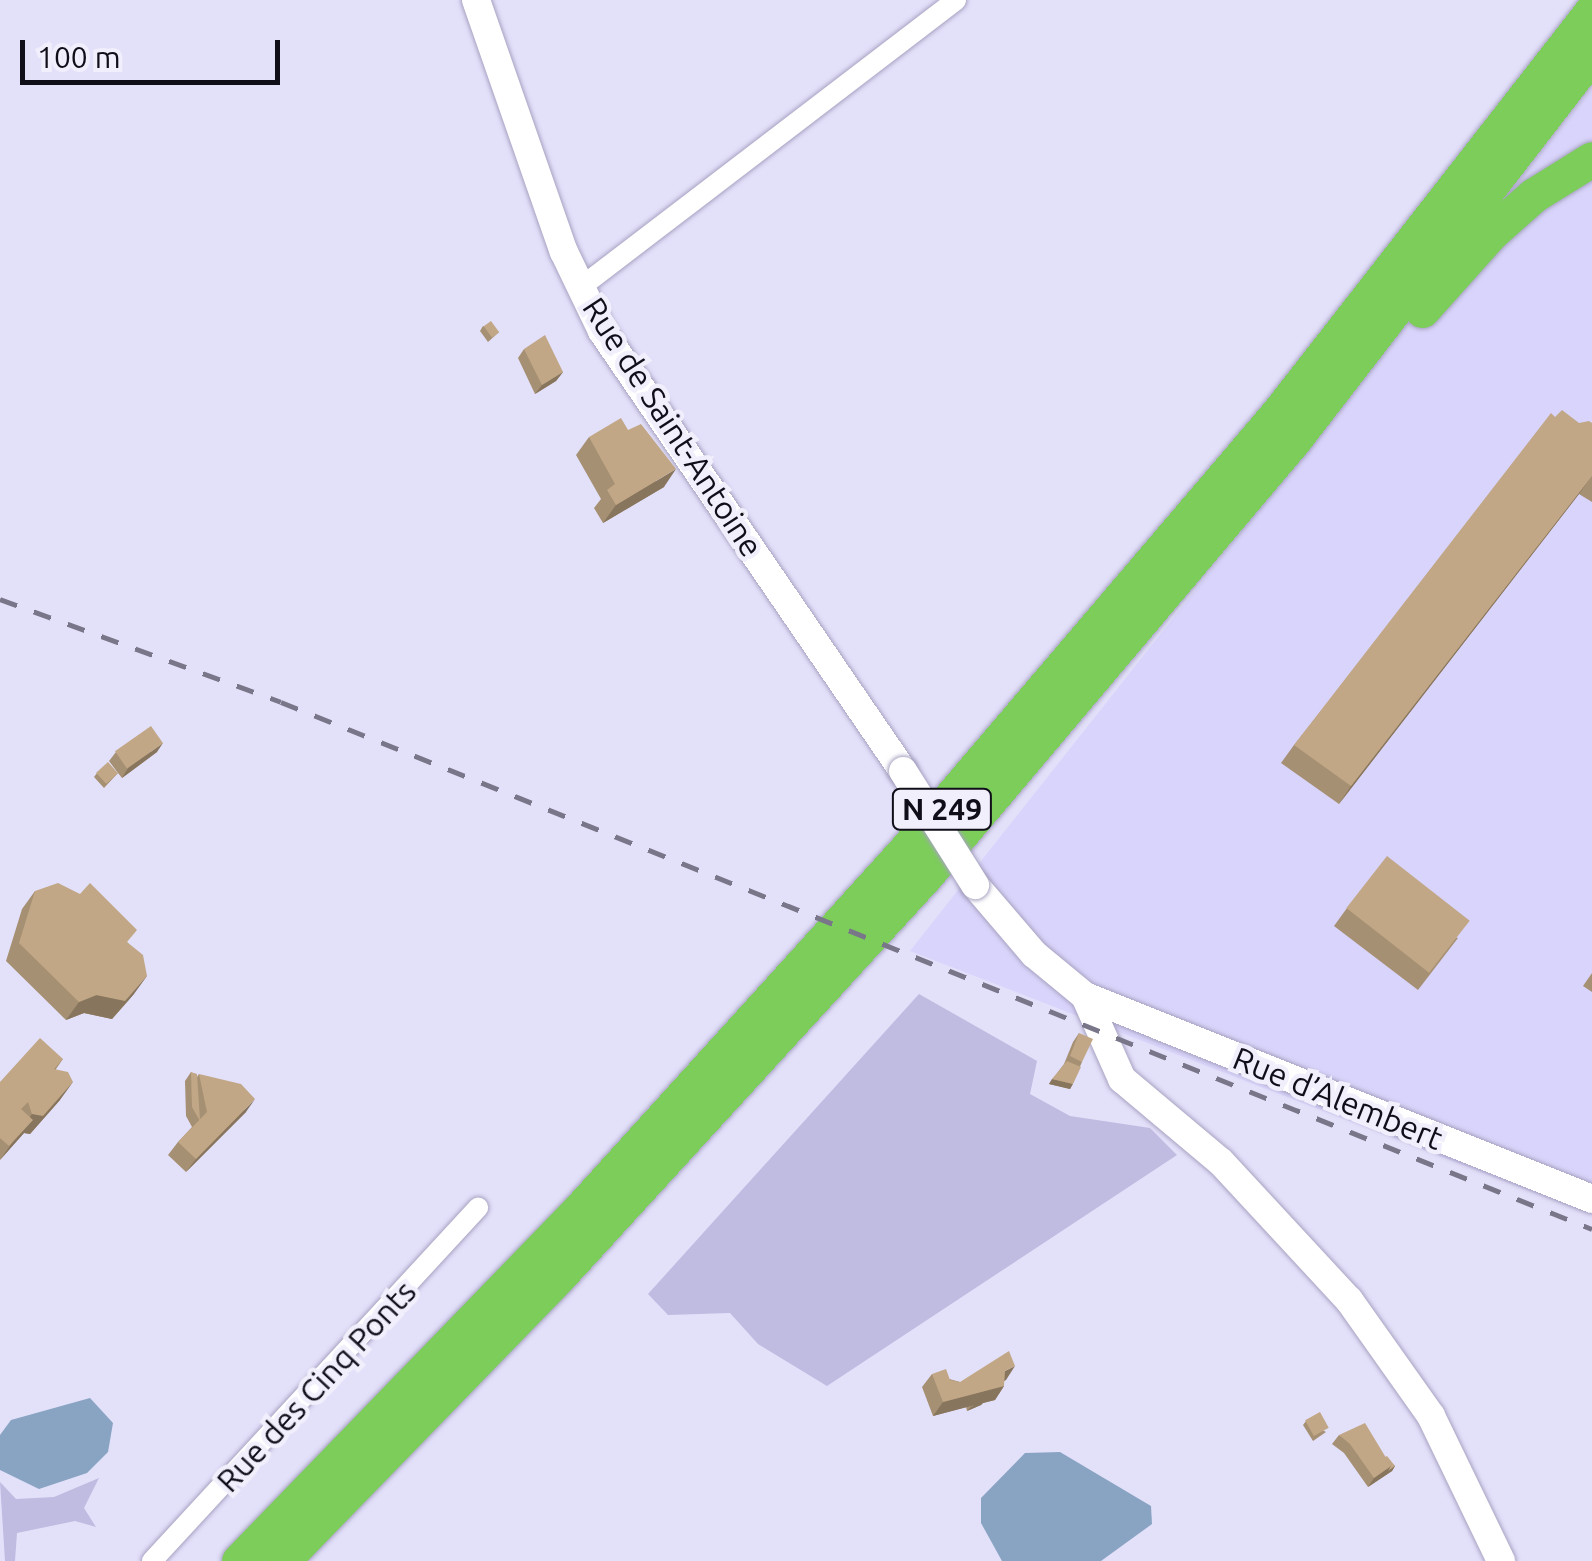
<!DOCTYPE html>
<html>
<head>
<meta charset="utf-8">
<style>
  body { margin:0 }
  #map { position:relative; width:1592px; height:1561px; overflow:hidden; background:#e3e0fa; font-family:Ubuntu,sans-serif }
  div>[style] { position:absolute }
  .built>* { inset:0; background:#d9d4fb }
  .green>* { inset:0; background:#c0bbe0 }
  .water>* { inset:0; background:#88a4c2 }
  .roads { filter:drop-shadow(0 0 2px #a7a2c1) drop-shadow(0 0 2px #a7a2c1) }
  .street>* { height:20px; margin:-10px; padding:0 10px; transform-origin:10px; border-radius:10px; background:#fff }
  .secondary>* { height:28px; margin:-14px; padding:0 14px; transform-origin:14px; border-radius:14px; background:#fff }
  .highway>* { height:35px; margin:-17.5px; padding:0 17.5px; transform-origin:17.5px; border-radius:17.5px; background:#7dcd5b }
  .rail>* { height:5px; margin-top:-2.5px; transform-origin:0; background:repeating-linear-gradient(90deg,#797689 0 18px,transparent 0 36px) }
  .bridges { filter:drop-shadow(0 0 2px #a7a2c1) drop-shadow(0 0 2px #a7a2c1) }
  .secondary-bridge>* { height:28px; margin:-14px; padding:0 14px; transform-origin:14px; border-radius:14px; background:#fff }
  .wall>* { inset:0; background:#a69073 }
  .shaded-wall>* { inset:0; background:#87755e }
  .building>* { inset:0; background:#c1a786; transform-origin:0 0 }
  span { translate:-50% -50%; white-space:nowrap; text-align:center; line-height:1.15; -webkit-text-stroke:9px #f1effc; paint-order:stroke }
  .shield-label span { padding:2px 8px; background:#f1effc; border:2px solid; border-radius:8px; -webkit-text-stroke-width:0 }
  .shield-label { font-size:30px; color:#100e19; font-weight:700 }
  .street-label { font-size:32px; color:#100e19 }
  .scale { position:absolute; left:20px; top:40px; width:260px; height:45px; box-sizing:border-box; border:5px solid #100e19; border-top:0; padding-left:12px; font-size:30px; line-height:35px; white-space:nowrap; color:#100e19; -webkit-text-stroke:8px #f1effc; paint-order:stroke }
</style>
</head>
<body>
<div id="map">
  <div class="built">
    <i style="clip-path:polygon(1592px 88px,1592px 1215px,910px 951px)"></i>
  </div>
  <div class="green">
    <i style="clip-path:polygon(919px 994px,1037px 1061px,1030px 1094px,1070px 1116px,1150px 1128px,1177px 1155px,827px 1386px,758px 1344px,730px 1313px,668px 1315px,648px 1294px)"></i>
    <i style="clip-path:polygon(99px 1478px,84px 1508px,96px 1527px,75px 1521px,17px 1533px,15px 1561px,5px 1561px,0 1482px,16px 1499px,54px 1497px)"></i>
  </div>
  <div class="water">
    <i style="clip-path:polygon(90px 1398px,113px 1423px,108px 1452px,87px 1473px,39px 1489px,0 1470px,0 1435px,11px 1420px)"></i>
    <i style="clip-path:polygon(1060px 1452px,1151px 1506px,1152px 1524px,1101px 1561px,1002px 1561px,981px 1523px,981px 1498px,1025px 1453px)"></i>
  </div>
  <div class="roads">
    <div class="street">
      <i style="left:581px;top:287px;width:472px;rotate:-37.4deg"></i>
      <i style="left:152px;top:1561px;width:481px;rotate:-47.3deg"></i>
    </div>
    <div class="secondary">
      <i style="left:476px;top:0;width:267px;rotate:70.8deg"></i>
      <i style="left:564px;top:252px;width:88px;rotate:64.3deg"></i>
      <i style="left:602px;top:331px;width:533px;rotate:55.62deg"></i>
      <i style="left:975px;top:885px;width:91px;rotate:49.5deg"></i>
      <i style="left:1034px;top:954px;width:66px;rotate:39.5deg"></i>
      <i style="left:1085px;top:996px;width:91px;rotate:66deg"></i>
      <i style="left:1122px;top:1079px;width:129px;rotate:40deg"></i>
      <i style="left:1221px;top:1162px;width:188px;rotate:47.2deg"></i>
      <i style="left:1349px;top:1300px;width:142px;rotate:54.7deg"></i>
      <i style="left:1431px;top:1416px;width:161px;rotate:64.2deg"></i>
      <i style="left:1085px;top:996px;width:546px;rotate:21.82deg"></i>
    </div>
    <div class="highway">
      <i style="left:1422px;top:310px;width:105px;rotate:-48.1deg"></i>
      <i style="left:1492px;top:232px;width:56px;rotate:-41.4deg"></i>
      <i style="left:1534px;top:195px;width:68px;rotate:-31.8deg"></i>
      <i style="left:239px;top:1561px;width:493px;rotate:-45.9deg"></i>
      <i style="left:582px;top:1207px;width:479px;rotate:-47.8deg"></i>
      <i style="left:904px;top:852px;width:578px;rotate:-49.56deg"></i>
      <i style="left:1279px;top:412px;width:509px;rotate:-52.03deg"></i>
      <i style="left:282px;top:1561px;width:397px;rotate:-45.8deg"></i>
      <i style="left:559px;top:1276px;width:546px;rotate:-47.52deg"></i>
      <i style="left:928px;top:873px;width:566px;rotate:-49.81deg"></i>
      <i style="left:1293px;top:441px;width:489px;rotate:-52.3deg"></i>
    </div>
  </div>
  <div class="rail">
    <i style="left:0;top:599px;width:299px;rotate:20.1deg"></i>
    <i style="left:281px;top:702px;width:1413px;rotate:21.9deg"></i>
  </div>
  <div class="bridges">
    <div class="secondary-bridge">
      <i style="left:903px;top:771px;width:135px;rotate:57.7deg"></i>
    </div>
  </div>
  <div class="wall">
    <i style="clip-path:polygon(483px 326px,499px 332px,488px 342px,480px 331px)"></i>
    <i style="clip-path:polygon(524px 349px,563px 372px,556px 381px,535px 394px,518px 358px)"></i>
    <i style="clip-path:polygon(1555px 417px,1579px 423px,1592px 423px,1592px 502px,1579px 494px,1339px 804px,1281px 763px,1294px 745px)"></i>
    <i style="clip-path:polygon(589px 437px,664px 487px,603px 523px,594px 508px,601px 499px,576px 455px)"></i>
    <i style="clip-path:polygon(116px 752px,157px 752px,122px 778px,118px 773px,104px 788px,94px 777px,97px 773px,118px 773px,109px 761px)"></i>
    <i style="clip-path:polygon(35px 891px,128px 943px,134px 994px,112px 1019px,84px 1013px,66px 1020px,6px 961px,22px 909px)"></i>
    <i style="clip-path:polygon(1347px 908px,1458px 938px,1418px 990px,1334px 926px)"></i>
    <i style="clip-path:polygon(1592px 973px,1592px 992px,1583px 986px)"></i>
    <i style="clip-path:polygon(1079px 1033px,1082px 1062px,1070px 1089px,1049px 1084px,1064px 1064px,1073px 1042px)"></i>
    <i style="clip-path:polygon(63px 1059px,56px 1069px,60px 1100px,30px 1134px,24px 1133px,0 1160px,0 1082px)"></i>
    <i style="clip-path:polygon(191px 1072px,197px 1077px,199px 1074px,246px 1112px,186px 1172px,168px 1155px,178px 1142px,192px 1127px,186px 1116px,185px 1081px)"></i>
    <i style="clip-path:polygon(932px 1374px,960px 1382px,1006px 1380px,1004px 1381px,1004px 1386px,995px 1400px,983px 1403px,981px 1405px,967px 1411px,966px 1407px,933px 1416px,922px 1387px)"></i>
    <i style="clip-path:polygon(1306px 1421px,1326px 1432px,1313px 1441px,1303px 1425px)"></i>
    <i style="clip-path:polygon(1339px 1435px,1385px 1457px,1395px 1466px,1392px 1471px,1368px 1487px,1344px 1453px,1332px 1444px)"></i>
  </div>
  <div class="shaded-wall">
    <i style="clip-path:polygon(563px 372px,556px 381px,535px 394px,542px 385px)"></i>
    <i style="clip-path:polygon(676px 469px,664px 487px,603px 523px,616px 505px)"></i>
    <i style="clip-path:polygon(1592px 476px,1579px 494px,1339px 804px,1351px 786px)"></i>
    <i style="clip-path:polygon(163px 743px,157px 752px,122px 778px,128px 768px)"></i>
    <i style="clip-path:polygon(147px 976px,134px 994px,112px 1019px,84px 1013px,66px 1020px,79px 1002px)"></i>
    <i style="clip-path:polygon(1052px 1079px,1073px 1084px,1070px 1089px,1049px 1084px)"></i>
    <i style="clip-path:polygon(73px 1082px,60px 1100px,30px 1134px,24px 1133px,0 1160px,32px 1114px)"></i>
    <i style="clip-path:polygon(255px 1099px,246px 1112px,186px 1172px,196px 1159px)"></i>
    <i style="clip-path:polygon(1015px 1366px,1006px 1380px,995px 1384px,1005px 1371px)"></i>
    <i style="clip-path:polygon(1004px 1386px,995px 1400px,983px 1403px,981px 1405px,967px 1411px,971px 1407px,975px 1405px,933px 1416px,943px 1402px)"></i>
    <i style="clip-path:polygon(1391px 1466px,1395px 1466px,1392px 1471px,1368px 1487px,1374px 1478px)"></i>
  </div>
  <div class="building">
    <i style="left:491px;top:321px;width:14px;height:9px;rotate:54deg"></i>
    <i style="clip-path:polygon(545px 335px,563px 372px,542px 385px,524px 349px)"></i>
    <i style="clip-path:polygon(1562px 410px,1579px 423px,1589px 421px,1592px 423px,1592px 476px,1351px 786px,1294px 745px,1551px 413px,1555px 417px)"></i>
    <i style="clip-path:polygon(621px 418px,628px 430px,641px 424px,676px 469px,616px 505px,607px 490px,615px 484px,589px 437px)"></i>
    <i style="left:151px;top:726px;width:21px;height:44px;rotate:55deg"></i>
    <i style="left:108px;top:762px;width:15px;height:16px;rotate:48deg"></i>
    <i style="left:1387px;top:856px;width:105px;height:66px;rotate:38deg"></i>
    <i style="clip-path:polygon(58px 883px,80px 894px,90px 883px,137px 930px,127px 942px,143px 955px,147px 976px,125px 1001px,96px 995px,79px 1002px,19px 943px,35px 891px)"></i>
    <i style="clip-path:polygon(1079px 1033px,1093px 1039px,1082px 1062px,1070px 1056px)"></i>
    <i style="clip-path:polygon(40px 1038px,63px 1059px,54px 1069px,68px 1072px,73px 1082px,43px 1116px,32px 1114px,28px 1102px,21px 1109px,33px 1120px,9px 1146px,0 1138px,0 1082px)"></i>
    <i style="clip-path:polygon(1067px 1061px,1081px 1067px,1073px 1084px,1052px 1079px)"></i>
    <i style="clip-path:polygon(191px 1072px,197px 1074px,200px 1121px,192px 1107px)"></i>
    <i style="clip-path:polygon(199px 1074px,241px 1084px,255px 1099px,196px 1159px,178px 1142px,207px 1112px)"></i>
    <i style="clip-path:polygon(1009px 1351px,1015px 1366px,1005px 1371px,1004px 1386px,943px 1402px,932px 1374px,946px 1369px,950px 1380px,960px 1382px)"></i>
    <i style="left:1320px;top:1412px;width:18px;height:17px;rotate:61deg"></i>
    <i style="clip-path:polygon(1365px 1423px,1391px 1466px,1374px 1478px,1350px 1444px,1339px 1435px)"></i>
    <i style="clip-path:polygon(1387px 1456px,1395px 1466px,1388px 1471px,1391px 1466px,1385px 1457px)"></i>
  </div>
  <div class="shield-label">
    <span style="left:942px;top:809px">N 249</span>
  </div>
  <div class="street-label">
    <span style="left:673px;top:427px;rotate:57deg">Rue de Saint-Antoine</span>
    <span style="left:1338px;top:1098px;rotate:22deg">Rue d’Alembert</span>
    <span style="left:316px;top:1386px;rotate:-47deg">Rue des Cinq Ponts</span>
  </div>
  <div class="scale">100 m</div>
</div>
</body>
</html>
